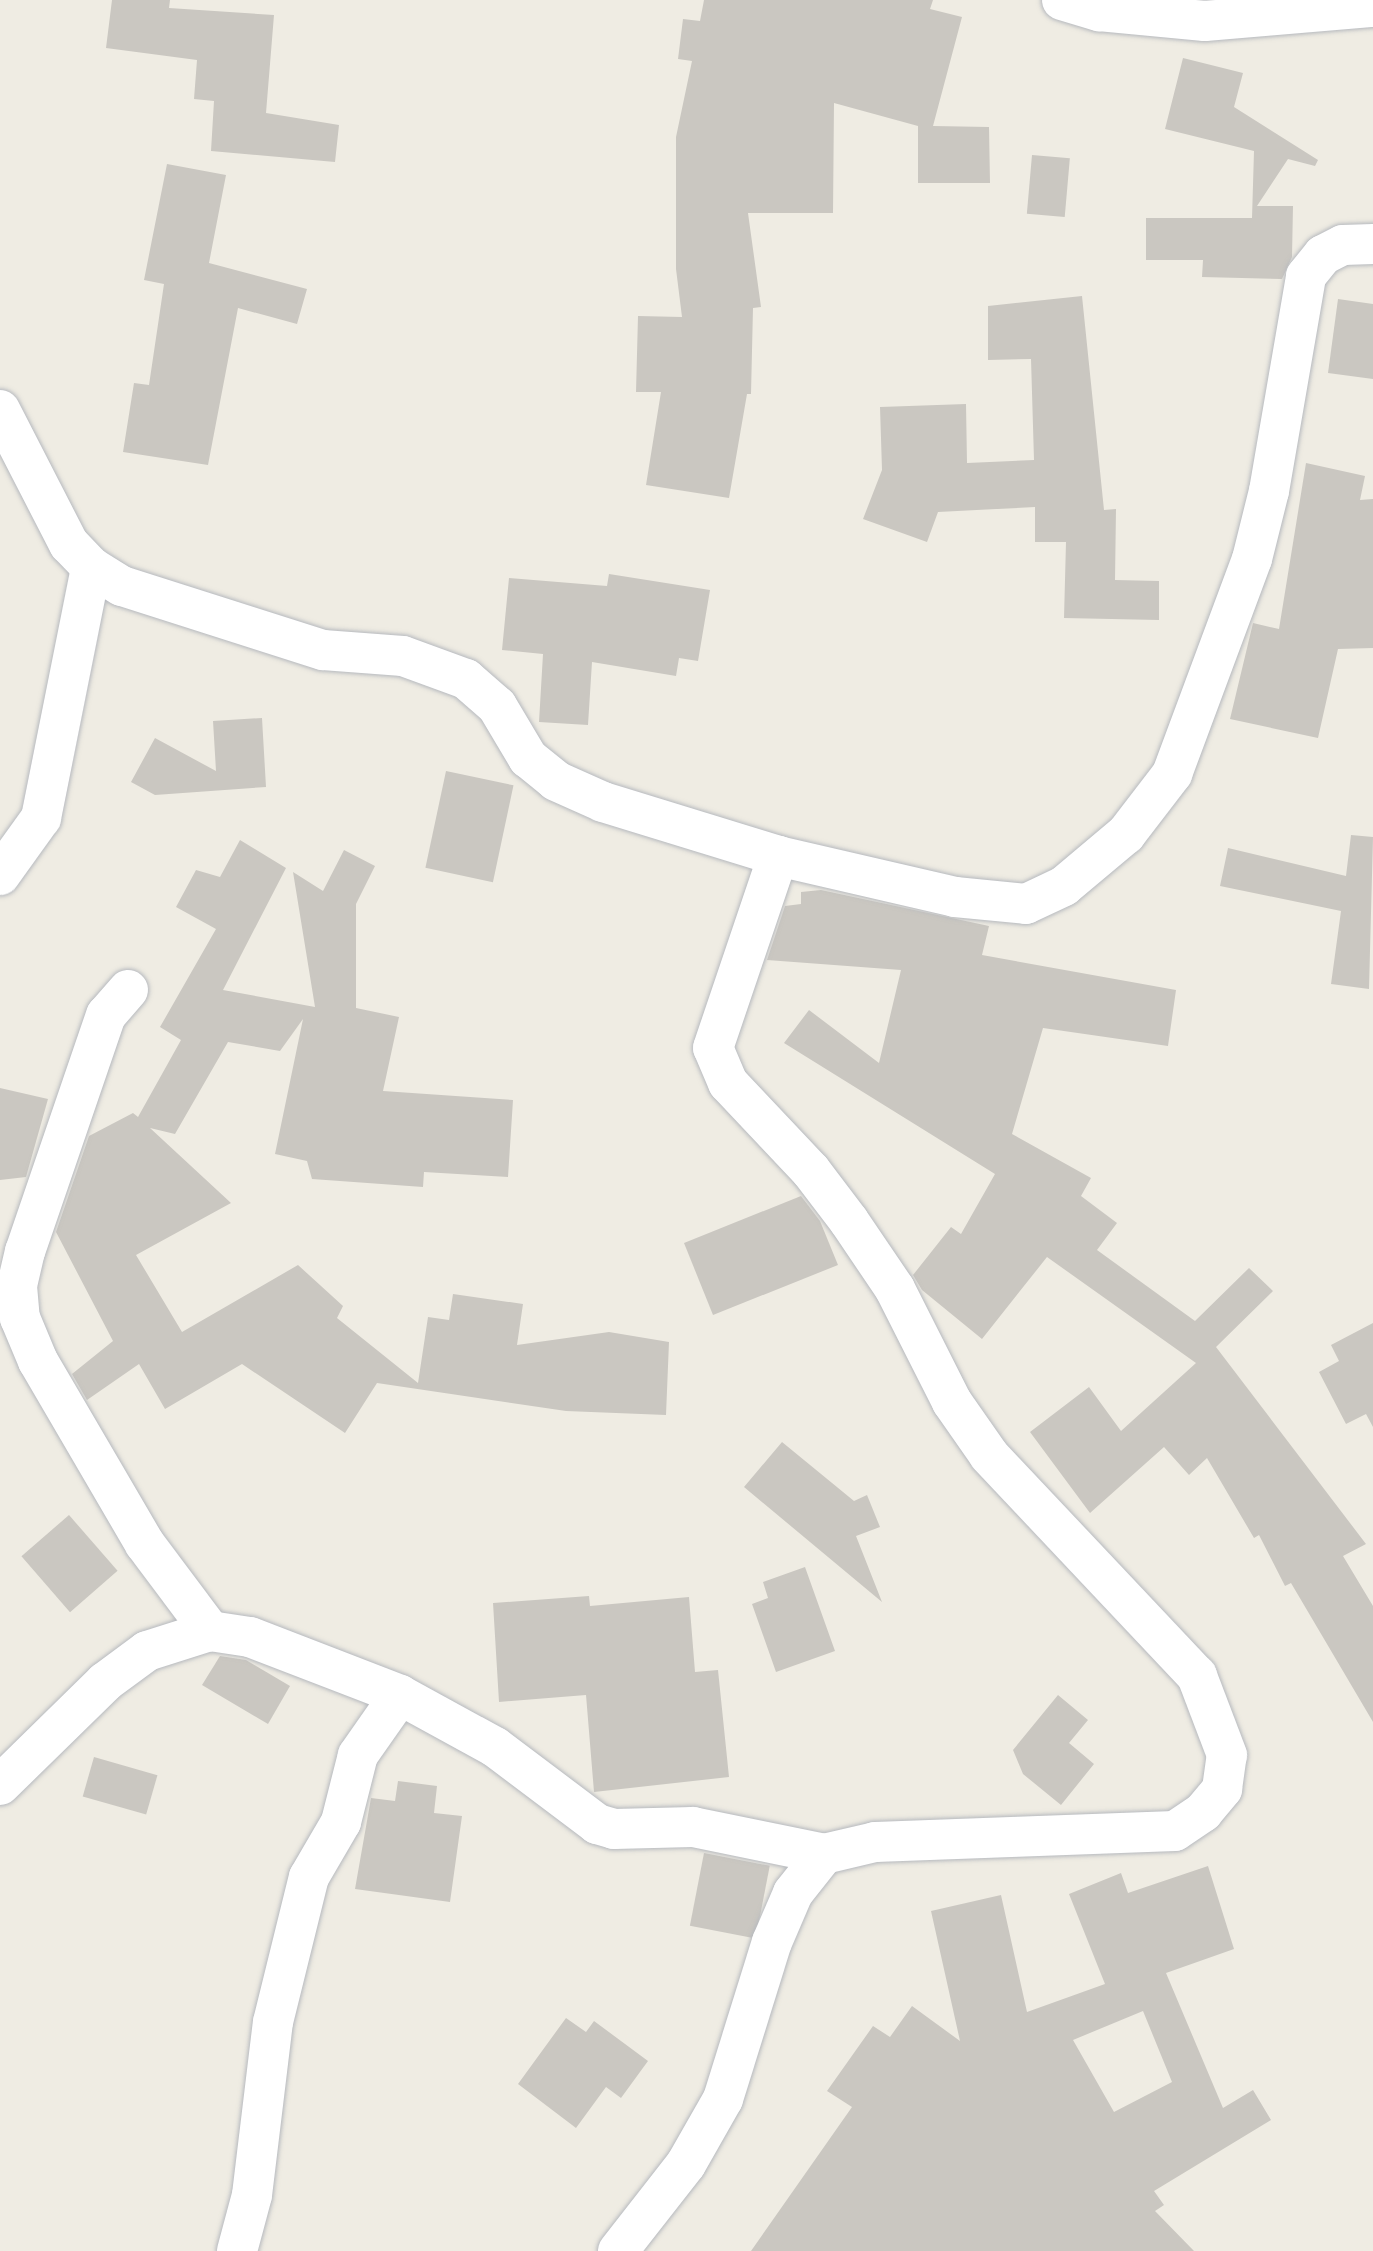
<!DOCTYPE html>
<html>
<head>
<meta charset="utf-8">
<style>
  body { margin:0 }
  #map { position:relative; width:1373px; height:2251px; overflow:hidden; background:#efece3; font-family:Mulish,sans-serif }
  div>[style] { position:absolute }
  .building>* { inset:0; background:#cac7c1; transform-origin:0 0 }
  .roads { filter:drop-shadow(0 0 2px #b6b9be) drop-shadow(0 0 2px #b6b9be) }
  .minor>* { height:40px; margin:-20px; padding:0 20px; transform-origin:20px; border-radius:20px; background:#fff }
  span { translate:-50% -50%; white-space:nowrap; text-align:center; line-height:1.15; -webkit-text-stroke:7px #fff; paint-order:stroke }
</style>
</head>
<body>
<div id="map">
  <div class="building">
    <i style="clip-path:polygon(112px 0,170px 0,169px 8px,274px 15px,266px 113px,339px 125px,335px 162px,211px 151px,214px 101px,194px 99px,197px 60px,106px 48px)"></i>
    <i style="clip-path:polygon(704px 0,933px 0,930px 9px,962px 17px,933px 126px,989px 127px,990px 183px,918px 183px,918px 126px,834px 103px,833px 213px,748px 213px,761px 307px,753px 308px,751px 394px,747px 394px,729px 498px,646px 485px,661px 392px,636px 392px,638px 316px,682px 317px,676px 269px,676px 137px,692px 61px,678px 59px,683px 19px,700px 21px)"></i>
    <i style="clip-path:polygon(1183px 58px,1243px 73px,1234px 107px,1318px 160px,1315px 166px,1288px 159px,1257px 206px,1293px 206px,1292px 257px,1282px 279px,1202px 277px,1203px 260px,1146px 260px,1146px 218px,1252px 218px,1254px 151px,1165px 129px)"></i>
    <i style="left:1032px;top:155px;width:38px;height:59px;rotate:5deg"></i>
    <i style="clip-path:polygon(167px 164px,226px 175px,209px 263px,307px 289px,297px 324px,238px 308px,208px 465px,123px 452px,134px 383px,149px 385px,164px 284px,144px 280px)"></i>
    <i style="clip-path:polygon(1082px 296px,1104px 510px,1116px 509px,1115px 580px,1159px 581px,1159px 620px,1064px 618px,1066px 542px,1035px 542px,1035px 507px,938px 512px,927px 542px,863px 519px,882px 470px,880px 407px,966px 404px,967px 463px,1034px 460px,1031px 359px,988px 360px,988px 306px)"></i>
    <i style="clip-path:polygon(1338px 299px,1373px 304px,1373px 379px,1328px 373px)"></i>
    <i style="clip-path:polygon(1306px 463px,1365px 476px,1360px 500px,1373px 499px,1373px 648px,1338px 649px,1318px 738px,1230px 719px,1253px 623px,1279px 629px)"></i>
    <i style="clip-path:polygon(609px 574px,710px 590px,698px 661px,679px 658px,676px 676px,592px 662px,588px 725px,539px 722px,543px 654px,502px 650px,509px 578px,607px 586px)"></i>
    <i style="clip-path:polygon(262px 718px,266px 787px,155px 795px,131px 782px,155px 738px,216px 771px,213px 721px)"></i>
    <i style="left:446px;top:771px;width:69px;height:99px;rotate:12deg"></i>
    <i style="clip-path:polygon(1351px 835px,1373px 837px,1369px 989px,1331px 984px,1341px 911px,1220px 886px,1228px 848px,1346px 876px)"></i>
    <i style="clip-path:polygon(240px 840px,286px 868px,223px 990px,315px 1007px,293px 872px,323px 891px,344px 850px,375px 866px,356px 904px,356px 1008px,399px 1017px,383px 1091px,513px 1100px,508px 1177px,424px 1172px,423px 1187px,312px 1179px,307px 1161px,275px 1154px,303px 1019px,280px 1051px,228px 1042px,175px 1134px,150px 1128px,231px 1203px,136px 1255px,182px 1332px,298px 1265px,343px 1306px,337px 1318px,418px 1383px,428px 1317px,449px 1320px,453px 1294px,523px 1304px,517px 1345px,609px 1332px,669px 1342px,666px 1415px,566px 1411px,377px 1383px,345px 1433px,242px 1364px,165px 1409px,139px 1364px,87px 1400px,72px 1374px,113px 1341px,56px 1232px,89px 1136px,133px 1113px,138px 1117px,181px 1040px,160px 1027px,216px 929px,176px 907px,196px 870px,220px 877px)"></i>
    <i style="clip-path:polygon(821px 890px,989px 926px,982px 955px,1176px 990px,1168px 1046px,1043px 1028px,1012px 1134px,1091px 1178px,1081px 1196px,1117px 1223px,1097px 1250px,1195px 1321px,1249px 1268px,1273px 1291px,1216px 1347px,1366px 1544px,1343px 1556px,1373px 1606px,1373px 1722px,1291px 1583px,1285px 1586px,1259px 1535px,1254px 1538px,1207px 1458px,1189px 1475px,1164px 1447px,1090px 1513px,1030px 1432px,1089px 1387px,1121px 1431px,1196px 1363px,1047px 1257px,982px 1339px,922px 1290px,913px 1275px,951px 1227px,961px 1234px,995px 1174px,784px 1043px,809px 1010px,879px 1063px,901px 970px,767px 960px,785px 906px,801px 904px,801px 892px)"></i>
    <i style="clip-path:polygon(0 1088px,48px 1099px,26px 1177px,0 1180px)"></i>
    <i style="clip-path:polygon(801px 1196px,820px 1221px,838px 1265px,713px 1315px,684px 1243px)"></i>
    <i style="clip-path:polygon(1373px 1323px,1373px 1427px,1366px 1414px,1346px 1424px,1319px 1372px,1339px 1361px,1331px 1345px)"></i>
    <i style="clip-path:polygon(782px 1442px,854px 1501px,867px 1495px,880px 1527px,856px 1536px,882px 1602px,744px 1487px)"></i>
    <i style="left:69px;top:1515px;width:74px;height:63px;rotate:49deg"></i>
    <i style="clip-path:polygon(805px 1567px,835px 1651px,776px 1672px,752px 1604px,768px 1598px,763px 1582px)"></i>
    <i style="clip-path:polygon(589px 1596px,590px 1606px,689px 1597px,695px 1672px,718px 1670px,729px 1777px,594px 1792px,586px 1695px,499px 1702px,493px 1603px)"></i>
    <i style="clip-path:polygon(220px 1656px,246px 1660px,290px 1686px,268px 1724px,202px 1685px)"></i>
    <i style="clip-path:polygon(1058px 1695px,1088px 1720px,1069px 1743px,1094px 1764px,1061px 1805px,1023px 1774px,1013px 1750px)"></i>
    <i style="left:94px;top:1757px;width:66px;height:41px;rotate:16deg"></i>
    <i style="clip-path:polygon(398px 1781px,437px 1786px,434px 1813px,462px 1816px,450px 1902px,355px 1889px,371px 1798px,395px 1801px)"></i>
    <i style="left:704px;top:1853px;width:67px;height:74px;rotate:11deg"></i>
    <i style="clip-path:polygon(evenodd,1208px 1866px,1234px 1949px,1166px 1973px,1223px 2108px,1253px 2090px,1271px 2120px,1154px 2191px,1164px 2205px,1155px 2211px,1194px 2251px,751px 2251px,852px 2107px,827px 2091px,873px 2026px,890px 2037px,912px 2006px,960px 2041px,931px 1911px,1001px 1895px,1027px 2012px,1105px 1984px,1069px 1894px,1121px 1873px,1128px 1893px,1208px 1866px,1143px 2011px,1172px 2082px,1114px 2112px,1073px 2040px,1143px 2011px)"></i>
    <i style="clip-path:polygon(566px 2018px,586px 2032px,594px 2021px,648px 2061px,621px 2098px,606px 2087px,576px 2128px,518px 2084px)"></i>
  </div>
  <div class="roads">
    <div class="minor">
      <i style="left:1062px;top:0;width:39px;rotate:17deg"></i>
      <i style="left:1099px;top:11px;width:106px;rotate:5.4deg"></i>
      <i style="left:1205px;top:21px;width:169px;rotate:-4.8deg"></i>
      <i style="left:0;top:410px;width:151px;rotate:62.8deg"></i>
      <i style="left:69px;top:544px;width:32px;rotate:46deg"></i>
      <i style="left:91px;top:567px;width:36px;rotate:32deg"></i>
      <i style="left:122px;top:586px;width:211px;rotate:17.7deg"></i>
      <i style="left:323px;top:650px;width:80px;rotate:4.3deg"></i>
      <i style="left:403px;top:656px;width:67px;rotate:20.1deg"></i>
      <i style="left:466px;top:679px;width:41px;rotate:41.1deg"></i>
      <i style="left:497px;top:706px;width:61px;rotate:59.2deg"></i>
      <i style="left:528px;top:758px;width:36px;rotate:39deg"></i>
      <i style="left:556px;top:781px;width:51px;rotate:24.1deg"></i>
      <i style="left:603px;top:802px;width:183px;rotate:17.1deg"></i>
      <i style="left:778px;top:856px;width:182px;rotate:13deg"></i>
      <i style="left:955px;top:897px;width:71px;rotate:5.6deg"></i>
      <i style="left:1026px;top:904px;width:42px;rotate:-25.3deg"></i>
      <i style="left:1064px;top:886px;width:81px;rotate:-40deg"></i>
      <i style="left:1126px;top:834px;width:76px;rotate:-52.5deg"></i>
      <i style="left:1172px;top:774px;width:229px;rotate:-69.6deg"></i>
      <i style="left:1252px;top:559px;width:70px;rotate:-76deg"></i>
      <i style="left:1269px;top:491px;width:218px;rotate:-80.2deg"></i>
      <i style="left:1306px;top:276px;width:27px;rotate:-51deg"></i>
      <i style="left:1323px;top:255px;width:22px;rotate:-27deg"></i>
      <i style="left:1343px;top:245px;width:30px;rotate:-2deg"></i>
      <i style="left:0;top:875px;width:70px;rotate:-54.3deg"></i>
      <i style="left:41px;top:818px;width:256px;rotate:-78.7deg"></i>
      <i style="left:128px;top:990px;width:33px;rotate:131deg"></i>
      <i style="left:106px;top:1015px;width:250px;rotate:108.9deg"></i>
      <i style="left:25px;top:1251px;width:36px;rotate:103deg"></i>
      <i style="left:17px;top:1286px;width:32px;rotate:85deg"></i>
      <i style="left:20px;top:1318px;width:47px;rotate:67.3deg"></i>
      <i style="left:38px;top:1361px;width:212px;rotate:59.7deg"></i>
      <i style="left:145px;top:1544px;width:109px;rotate:53.2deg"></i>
      <i style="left:0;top:1785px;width:147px;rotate:-44.4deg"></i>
      <i style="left:105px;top:1682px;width:52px;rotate:-36.4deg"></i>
      <i style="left:147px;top:1651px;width:66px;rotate:-17.6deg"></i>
      <i style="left:210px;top:1631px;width:40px;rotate:8.5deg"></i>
      <i style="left:250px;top:1637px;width:161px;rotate:21.1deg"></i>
      <i style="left:400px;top:1695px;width:108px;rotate:28.7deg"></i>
      <i style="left:495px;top:1747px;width:128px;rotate:37deg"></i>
      <i style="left:597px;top:1824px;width:18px;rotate:16deg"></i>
      <i style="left:614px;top:1829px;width:79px;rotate:-1.5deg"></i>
      <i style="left:693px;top:1827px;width:134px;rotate:11.6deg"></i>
      <i style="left:237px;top:2251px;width:58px;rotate:-75deg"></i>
      <i style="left:252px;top:2195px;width:174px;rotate:-83.1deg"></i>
      <i style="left:273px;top:2022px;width:149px;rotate:-76.1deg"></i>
      <i style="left:309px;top:1877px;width:64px;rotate:-59.8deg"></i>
      <i style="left:341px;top:1822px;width:69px;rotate:-75.8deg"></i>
      <i style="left:358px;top:1755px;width:73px;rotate:-55deg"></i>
      <i style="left:618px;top:2251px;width:110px;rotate:-52deg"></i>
      <i style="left:686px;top:2164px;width:75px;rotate:-60.4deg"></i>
      <i style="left:723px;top:2099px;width:164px;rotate:-72.7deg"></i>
      <i style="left:772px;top:1942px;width:53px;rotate:-66.8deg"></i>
      <i style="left:793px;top:1893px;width:50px;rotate:-51.5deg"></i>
      <i style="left:824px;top:1854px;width:52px;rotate:-13.2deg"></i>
      <i style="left:875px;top:1842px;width:300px;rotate:-2.1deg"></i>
      <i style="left:1175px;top:1831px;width:34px;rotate:-34deg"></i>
      <i style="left:1203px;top:1812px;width:30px;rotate:-50deg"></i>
      <i style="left:1222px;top:1789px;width:34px;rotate:-82deg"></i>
      <i style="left:1227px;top:1755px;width:85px;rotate:-110.8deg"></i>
      <i style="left:1197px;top:1676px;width:303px;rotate:-133.3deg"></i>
      <i style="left:989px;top:1455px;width:65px;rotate:-124.9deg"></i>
      <i style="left:952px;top:1402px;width:127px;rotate:-116.8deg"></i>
      <i style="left:895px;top:1289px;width:82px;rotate:-124.1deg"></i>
      <i style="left:849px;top:1221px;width:63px;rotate:-127.2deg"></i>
      <i style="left:811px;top:1171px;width:121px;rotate:-133.3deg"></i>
      <i style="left:728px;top:1083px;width:38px;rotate:-113deg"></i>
      <i style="left:713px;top:1048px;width:203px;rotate:-71.3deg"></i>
    </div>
  </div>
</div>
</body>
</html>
